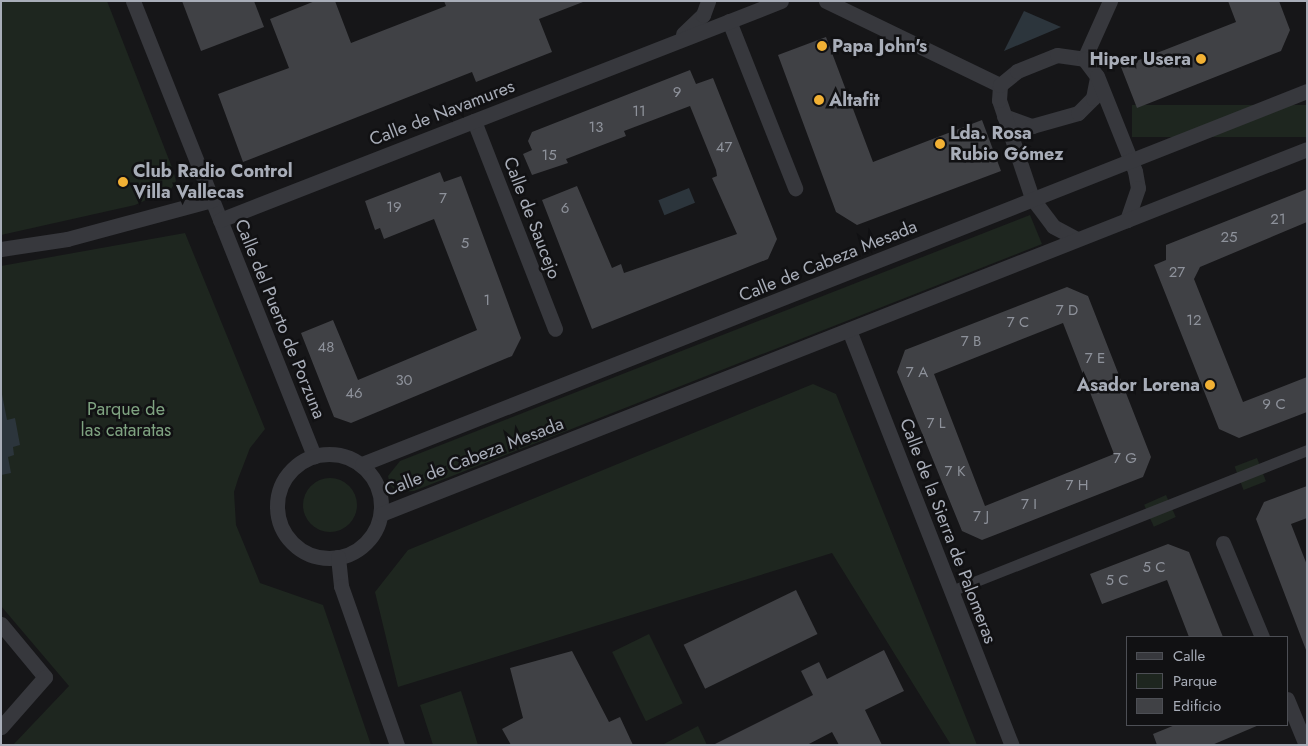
<!DOCTYPE html>
<html>
<head>
<meta charset="utf-8">
<style>
  body { margin:0 }
  #map { position:relative; width:1308px; height:746px; overflow:hidden; background:#161618; font-family:Jost,sans-serif }
  div>[style] { position:absolute }
  .green>* { inset:0; background:#1e261f; transform-origin:0 0 }
  .round { border-radius:50% }
  .water>* { inset:0; background:#2c353c; transform-origin:0 0 }
  .building>* { inset:0; background:#404145; transform-origin:0 0 }
  .pedestrian>* { height:11px; margin:-5.5px; padding:0 5.5px; transform-origin:5.5px; border-radius:5.5px; background:#37383d }
  .minor>* { height:15px; margin:-7.5px; padding:0 7.5px; transform-origin:7.5px; border-radius:7.5px; background:#37383d }
  .minor>.ring { margin:-7.5px; padding:0; box-sizing:content-box; background:none; border:15px solid #37383d; border-radius:50% }
  .dots>* { width:14px; height:14px; translate:-50% -50%; box-sizing:border-box; border:2px solid #111113; border-radius:50% }
  span { translate:-50% -50%; white-space:nowrap; text-align:center; line-height:1.15; -webkit-text-stroke:5px #111113; paint-order:stroke }
  .number-label { font-size:15px; color:#8e929b }
  .number-label span { -webkit-text-stroke-width:0 }
  .poi-label { font-size:18px; color:#a8adb8; font-weight:700 }
  .left { translate:0 -50%; text-align:left }
  .right { translate:-100% -50%; text-align:right }
  .street-label { font-size:18px; color:#a8adb8 }
  .park-label { font-size:18px; color:#7fa381 }
  .frame { position:absolute; inset:0; border:2px solid #a8adb8; pointer-events:none }
  .legend { position:absolute; left:1126px; top:636px; width:162px; height:90px; box-sizing:border-box; background:#111113; border:1px solid #4d4f55; margin:0; padding:6px 9px; list-style:none; font-size:15px; color:#a8adb8 }
  .legend li { display:flex; align-items:center; gap:10px; height:25px }
  .legend b { width:25px; border:1px solid #4d4f55 }
</style>
</head>
<body>
<div id="map">
  <div class="green">
    <i style="clip-path:polygon(1px 1px,107px 1px,173px 170px,176px 181px,171px 189px,135px 205px,1px 235px)"></i>
    <i style="left:1307px;top:105px;width:32px;height:175px;rotate:90deg"></i>
    <i style="clip-path:polygon(1030px 215px,1042px 244px,414px 491px,397px 492px,390px 485px,388px 476px,400px 461px)"></i>
    <i style="clip-path:polygon(185px 233px,265px 429px,250px 448px,238px 479px,234px 492px,236px 525px,260px 583px,323px 605px,371px 745px,13px 745px,69px 686px,1px 606px,1px 266px)"></i>
    <i style="clip-path:polygon(813px 384px,836px 394px,977px 745px,951px 745px,832px 553px,398px 687px,375px 592px,408px 550px)"></i>
    <i style="left:1257px;top:458px;width:25px;height:24px;rotate:69deg"></i>
    <i class="round" style="left:303px;top:478px;width:54px;height:54px"></i>
    <i style="left:1166px;top:495px;width:24px;height:24px;rotate:66deg"></i>
    <i style="left:649px;top:634px;width:77px;height:41px;rotate:64deg"></i>
    <i style="clip-path:polygon(461px 691px,478px 745px,433px 745px,420px 705px)"></i>
    <i style="clip-path:polygon(698px 726px,707px 745px,662px 745px)"></i>
  </div>
  <div class="water">
    <i style="clip-path:polygon(1024px 11px,1061px 27px,1004px 51px)"></i>
    <i style="left:689px;top:188px;width:16px;height:33px;rotate:68deg"></i>
    <i style="clip-path:polygon(1px 389px,7px 420px,15px 418px,20px 445px,13px 447px,14px 455px,8px 457px,11px 473px,1px 475px)"></i>
  </div>
  <div class="building">
    <i style="clip-path:polygon(182px 1px,254px 1px,264px 27px,201px 51px)"></i>
    <i style="clip-path:polygon(315px 1px,335px 1px,351px 43px,446px 6px,444px 1px,583px 2px,539px 19px,552px 52px,476px 82px,472px 72px,243px 162px,218px 94px,289px 68px,270px 19px)"></i>
    <i style="clip-path:polygon(1228px 1px,1279px 1px,1290px 30px,1281px 51px,1137px 108px,1121px 67px,1236px 22px)"></i>
    <i style="clip-path:polygon(826px 37px,873px 162px,982px 120px,1001px 171px,857px 225px,836px 212px,778px 55px)"></i>
    <i style="clip-path:polygon(690px 70px,696px 84px,713px 78px,777px 239px,768px 259px,592px 329px,542px 200px,577px 186px,612px 268px,621px 264px,624px 273px,737px 234px,712px 178px,717px 176px,716px 170px,690px 106px,624px 131px,626px 136px,566px 159px,568px 163px,532px 175px,523px 154px,532px 150px,528px 141px,532px 132px)"></i>
    <i style="clip-path:polygon(440px 172px,444px 182px,461px 176px,521px 338px,512px 356px,351px 423px,334px 417px,301px 333px,333px 320px,358px 380px,477px 330px,434px 219px,384px 239px,380px 228px,375px 230px,365px 201px)"></i>
    <i style="clip-path:polygon(1307px 189px,1307px 222px,1200px 267px,1194px 279px,1243px 402px,1307px 377px,1307px 412px,1239px 438px,1219px 429px,1154px 265px,1166px 260px,1166px 245px)"></i>
    <i style="clip-path:polygon(evenodd,1067px 287px,1088px 296px,1151px 457px,1143px 477px,982px 540px,962px 531px,897px 372px,905px 350px,1067px 287px,1063px 323px,1114px 454px,985px 506px,934px 374px,1063px 323px)"></i>
    <i style="clip-path:polygon(1307px 486px,1307px 518px,1291px 524px,1307px 565px,1306px 650px,1256px 519px,1264px 502px)"></i>
    <i style="clip-path:polygon(1168px 544px,1189px 552px,1223px 637px,1189px 637px,1167px 580px,1102px 604px,1090px 574px)"></i>
    <i style="left:796px;top:590px;width:49px;height:125px;rotate:64deg"></i>
    <i style="clip-path:polygon(884px 650px,904px 691px,865px 710px,882px 745px,839px 745px,832px 732px,807px 745px,713px 745px,813px 695px,801px 671px,819px 662px,827px 679px)"></i>
    <i style="clip-path:polygon(572px 651px,609px 722px,620px 717px,633px 745px,511px 745px,502px 729px,523px 718px,510px 668px)"></i>
    <i style="clip-path:polygon(1175px 725px,1259px 725px,1212px 745px,1157px 745px,1153px 734px)"></i>
  </div>
  <div class="pedestrian">
    <i style="left:951px;top:591px;width:383px;rotate:-21.6deg"></i>
  </div>
  <div class="minor">
    <i style="left:133px;top:1px;width:490px;rotate:68.3deg"></i>
    <i style="left:826px;top:1px;width:193px;rotate:25.8deg"></i>
    <i style="left:729px;top:21px;width:180px;rotate:68.4deg"></i>
    <i style="left:683px;top:34px;width:28px;rotate:-44deg"></i>
    <i style="left:703px;top:15px;width:15px;rotate:-70deg"></i>
    <i style="left:1084px;top:59px;width:64px;rotate:-65.9deg"></i>
    <i style="left:1004px;top:116px;width:30px;rotate:20deg"></i>
    <i style="left:1032px;top:126px;width:48px;rotate:-15.8deg"></i>
    <i style="left:1078px;top:113px;width:21px;rotate:-45deg"></i>
    <i style="left:1093px;top:98px;width:21px;rotate:-79deg"></i>
    <i style="left:474px;top:121px;width:223px;rotate:68.7deg"></i>
    <i style="left:220px;top:220px;width:602px;rotate:-21.32deg"></i>
    <i style="left:1077px;top:239px;width:27px;rotate:-152deg"></i>
    <i style="left:1053px;top:226px;width:35px;rotate:-127deg"></i>
    <i style="left:1032px;top:198px;width:103px;rotate:-108.6deg"></i>
    <i style="left:999px;top:100px;width:15px;rotate:-86deg"></i>
    <i style="left:1000px;top:85px;width:22px;rotate:-39deg"></i>
    <i style="left:1017px;top:71px;width:43px;rotate:-21.8deg"></i>
    <i style="left:1057px;top:55px;width:27px;rotate:8deg"></i>
    <i style="left:1084px;top:59px;width:21px;rotate:53deg"></i>
    <i style="left:1097px;top:76px;width:102px;rotate:68.2deg"></i>
    <i style="left:1135px;top:171px;width:17px;rotate:80deg"></i>
    <i style="left:1138px;top:188px;width:34px;rotate:109deg"></i>
    <i style="left:1px;top:249px;width:67px;rotate:-8.6deg"></i>
    <i style="left:67px;top:239px;width:150px;rotate:-15.1deg"></i>
    <i style="left:849px;top:330px;width:446px;rotate:68.6deg"></i>
    <i class="ring" style="left:277px;top:454px;width:89px;height:89px"></i>
    <i style="left:362px;top:464px;width:1016px;rotate:-21.54deg"></i>
    <i style="left:381px;top:514px;width:995px;rotate:-21.51deg"></i>
    <i style="left:1223px;top:543px;width:102px;rotate:67.5deg"></i>
    <i style="left:338px;top:557px;width:29px;rotate:84deg"></i>
    <i style="left:341px;top:586px;width:169px;rotate:70.6deg"></i>
    <i style="left:1px;top:624px;width:69px;rotate:50.3deg"></i>
    <i style="left:45px;top:677px;width:67px;rotate:131.3deg"></i>
    <i style="left:1287px;top:699px;width:50px;rotate:67.6deg"></i>
  </div>
  <div class="dots">
    <i style="left:822px;top:46px;background:#f2b134"></i>
    <i style="left:1201px;top:59px;background:#f2b134"></i>
    <i style="left:819px;top:100px;background:#f2b134"></i>
    <i style="left:940px;top:144px;background:#f2b134"></i>
    <i style="left:123px;top:182px;background:#f2b134"></i>
    <i style="left:1210px;top:385px;background:#f2b134"></i>
  </div>
  <div class="number-label">
    <span style="left:677px;top:93px">9</span>
    <span style="left:639px;top:112px">11</span>
    <span style="left:596px;top:128px">13</span>
    <span style="left:724px;top:148px">47</span>
    <span style="left:549px;top:156px">15</span>
    <span style="left:443px;top:199px">7</span>
    <span style="left:394px;top:208px">19</span>
    <span style="left:565px;top:209px">6</span>
    <span style="left:1278px;top:220px">21</span>
    <span style="left:1229px;top:238px">25</span>
    <span style="left:465px;top:244px">5</span>
    <span style="left:1177px;top:273px">27</span>
    <span style="left:487px;top:301px">1</span>
    <span style="left:1067px;top:311px">7 D</span>
    <span style="left:1194px;top:321px">12</span>
    <span style="left:1018px;top:323px">7 C</span>
    <span style="left:971px;top:342px">7 B</span>
    <span style="left:326px;top:348px">48</span>
    <span style="left:1095px;top:359px">7 E</span>
    <span style="left:917px;top:373px">7 A</span>
    <span style="left:404px;top:381px">30</span>
    <span style="left:354px;top:394px">46</span>
    <span style="left:1274px;top:405px">9 C</span>
    <span style="left:936px;top:424px">7 L</span>
    <span style="left:1125px;top:459px">7 G</span>
    <span style="left:955px;top:472px">7 K</span>
    <span style="left:1077px;top:486px">7 H</span>
    <span style="left:1029px;top:505px">7 I</span>
    <span style="left:981px;top:517px">7 J</span>
    <span style="left:1154px;top:568px">5 C</span>
    <span style="left:1117px;top:581px">5 C</span>
  </div>
  <div class="poi-label">
    <span class="left" style="left:832px;top:46px">Papa John's</span>
    <span class="right" style="left:1191px;top:59px">Hiper Usera</span>
    <span class="left" style="left:829px;top:100px">Altafit</span>
    <span class="left" style="left:950px;top:144px">Lda. Rosa<br>Rubio Gómez</span>
    <span class="left" style="left:133px;top:182px">Club Radio Control<br>Villa Vallecas</span>
    <span class="right" style="left:1200px;top:385px">Asador Lorena</span>
  </div>
  <div class="street-label">
    <span style="left:442px;top:113px;rotate:-21deg">Calle de Navamures</span>
    <span style="left:532px;top:218px;rotate:69deg">Calle de Saucejo</span>
    <span style="left:828px;top:261px;rotate:-22deg">Calle de Cabeza Mesada</span>
    <span style="left:280px;top:319px;rotate:68deg">Calle del Puerto de Porzuna</span>
    <span style="left:474px;top:457px;rotate:-21deg">Calle de Cabeza Mesada</span>
    <span style="left:948px;top:531px;rotate:69deg">Calle de la Sierra de Palomeras</span>
  </div>
  <div class="park-label">
    <span style="left:126px;top:420px">Parque de<br>las cataratas</span>
  </div>
  <div class="frame"></div>
  <ul class="legend">
  <li><b style="height:6px;background:#37383d"></b>Calle</li>
  <li><b style="height:14px;background:#1e261f"></b>Parque</li>
  <li><b style="height:14px;background:#404145"></b>Edificio</li>
  </ul>
</div>
</body>
</html>
